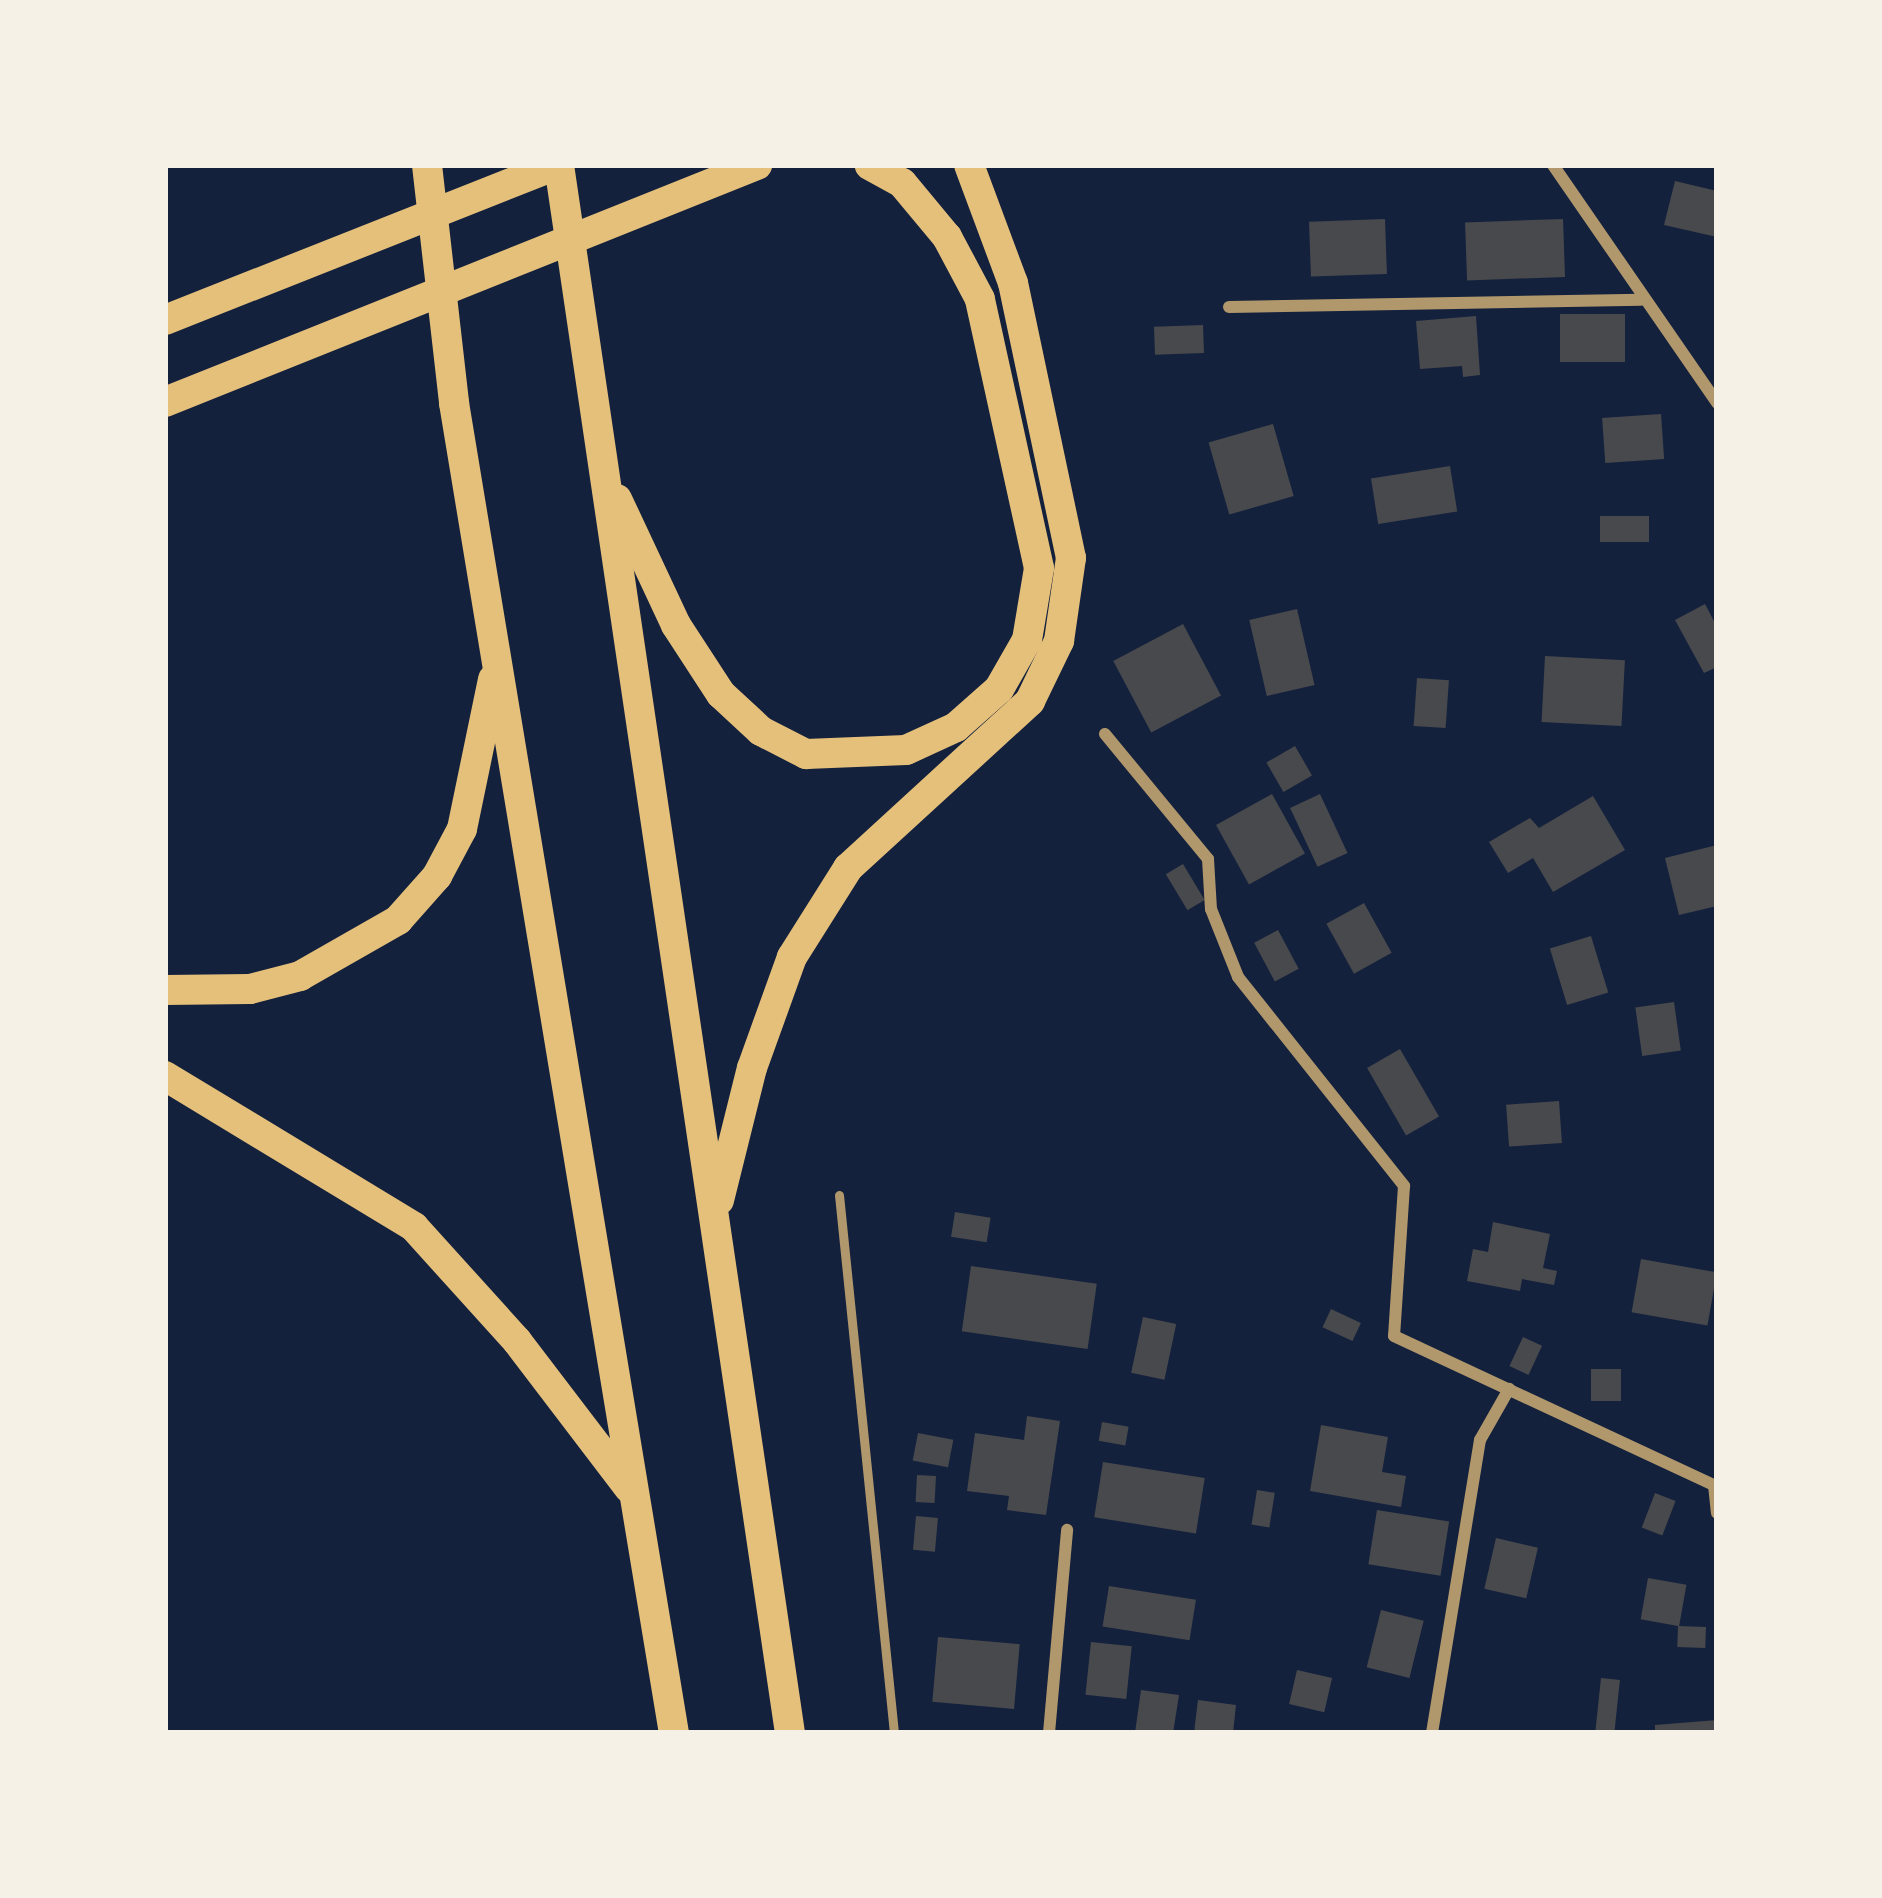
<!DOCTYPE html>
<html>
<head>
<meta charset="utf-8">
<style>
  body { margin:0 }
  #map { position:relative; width:1882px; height:1898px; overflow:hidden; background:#14213d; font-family:"Golos Text",sans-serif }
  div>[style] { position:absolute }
  .building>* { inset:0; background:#48494c; transform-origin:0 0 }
  .service>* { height:9px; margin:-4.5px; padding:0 4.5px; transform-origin:4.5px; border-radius:4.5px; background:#b1986c }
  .minor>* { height:12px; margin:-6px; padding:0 6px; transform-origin:6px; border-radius:6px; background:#b1986c }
  .primary>* { height:30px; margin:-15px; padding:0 15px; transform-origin:15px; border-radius:15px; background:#e5c07b }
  span { translate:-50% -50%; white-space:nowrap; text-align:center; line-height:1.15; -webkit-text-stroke:12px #f6f1e7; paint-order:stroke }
  .frame { position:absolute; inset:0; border:168px solid #f6f1e7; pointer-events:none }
</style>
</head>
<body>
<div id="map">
  <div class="building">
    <i style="clip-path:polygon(1675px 181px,1717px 191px,1717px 237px,1664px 225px)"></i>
    <i style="left:1385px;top:219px;width:55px;height:76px;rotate:88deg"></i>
    <i style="left:1563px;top:219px;width:58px;height:98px;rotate:88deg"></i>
    <i style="left:1560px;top:314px;width:65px;height:48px"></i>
    <i style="clip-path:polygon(1476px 316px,1480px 375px,1463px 377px,1462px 366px,1420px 369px,1416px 321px)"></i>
    <i style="left:1203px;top:325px;width:28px;height:49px;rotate:88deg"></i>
    <i style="left:1661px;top:414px;width:45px;height:59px;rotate:86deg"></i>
    <i style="left:1273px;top:424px;width:75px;height:67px;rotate:74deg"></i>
    <i style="left:1450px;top:466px;width:46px;height:80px;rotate:81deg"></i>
    <i style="left:1649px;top:516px;width:26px;height:49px;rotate:90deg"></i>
    <i style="clip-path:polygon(1705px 604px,1717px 627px,1717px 667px,1704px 673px,1675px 620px)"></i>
    <i style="left:1297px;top:609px;width:78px;height:49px;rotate:77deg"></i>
    <i style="left:1183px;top:624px;width:81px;height:79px;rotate:62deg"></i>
    <i style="left:1545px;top:656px;width:80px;height:66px;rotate:3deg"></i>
    <i style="left:1417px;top:678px;width:32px;height:48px;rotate:4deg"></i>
    <i style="left:1295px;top:746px;width:34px;height:33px;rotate:60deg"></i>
    <i style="left:1272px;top:794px;width:68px;height:64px;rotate:61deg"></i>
    <i style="left:1320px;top:794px;width:65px;height:33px;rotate:65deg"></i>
    <i style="clip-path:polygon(1593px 796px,1625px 850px,1553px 892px,1533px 858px,1508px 873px,1489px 842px,1530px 818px,1539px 828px)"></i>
    <i style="clip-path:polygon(1717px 845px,1717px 906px,1679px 915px,1665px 858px)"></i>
    <i style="left:1183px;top:864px;width:42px;height:20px;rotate:59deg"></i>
    <i style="left:1364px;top:903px;width:57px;height:43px;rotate:61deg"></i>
    <i style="left:1278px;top:930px;width:44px;height:27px;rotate:62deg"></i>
    <i style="left:1591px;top:936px;width:59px;height:43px;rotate:73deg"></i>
    <i style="left:1674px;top:1002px;width:49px;height:39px;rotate:82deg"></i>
    <i style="left:1400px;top:1049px;width:78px;height:38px;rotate:60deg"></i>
    <i style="left:1559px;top:1101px;width:42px;height:53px;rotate:86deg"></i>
    <i style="left:955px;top:1212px;width:36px;height:25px;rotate:9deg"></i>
    <i style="clip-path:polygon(1493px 1222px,1550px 1234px,1543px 1268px,1557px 1271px,1554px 1285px,1522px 1279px,1520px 1291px,1467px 1281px,1473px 1249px,1488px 1252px)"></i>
    <i style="left:1641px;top:1259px;width:77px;height:54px;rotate:10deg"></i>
    <i style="left:971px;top:1266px;width:127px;height:66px;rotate:8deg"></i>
    <i style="left:1331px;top:1309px;width:33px;height:20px;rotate:25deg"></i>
    <i style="left:1143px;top:1317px;width:34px;height:57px;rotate:12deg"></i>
    <i style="left:1523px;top:1337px;width:21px;height:32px;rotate:25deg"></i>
    <i style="left:1591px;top:1369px;width:30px;height:32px"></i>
    <i style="clip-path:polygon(1027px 1416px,1060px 1421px,1046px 1515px,1007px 1510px,1009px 1496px,967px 1491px,975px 1433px,1024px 1440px)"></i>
    <i style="left:1102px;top:1422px;width:27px;height:19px;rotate:10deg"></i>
    <i style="clip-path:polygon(1321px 1425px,1388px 1437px,1382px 1472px,1406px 1476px,1401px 1507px,1310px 1491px)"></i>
    <i style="left:918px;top:1433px;width:36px;height:28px;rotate:11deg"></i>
    <i style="left:1103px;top:1462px;width:103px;height:56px;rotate:9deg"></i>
    <i style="left:917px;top:1475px;width:19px;height:27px;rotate:3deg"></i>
    <i style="left:1257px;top:1490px;width:18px;height:35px;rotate:9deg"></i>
    <i style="left:1655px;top:1493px;width:22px;height:37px;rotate:21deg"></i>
    <i style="left:1377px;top:1510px;width:73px;height:55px;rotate:9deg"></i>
    <i style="left:916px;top:1516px;width:22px;height:34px;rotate:5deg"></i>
    <i style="left:1496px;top:1538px;width:43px;height:52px;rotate:13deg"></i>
    <i style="left:1648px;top:1578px;width:39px;height:42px;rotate:10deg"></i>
    <i style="left:1109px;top:1586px;width:88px;height:41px;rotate:9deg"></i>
    <i style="left:1381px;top:1610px;width:44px;height:59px;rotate:14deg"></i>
    <i style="left:1678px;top:1626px;width:28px;height:21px;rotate:2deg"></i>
    <i style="left:938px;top:1637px;width:82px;height:65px;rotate:5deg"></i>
    <i style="left:1091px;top:1642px;width:41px;height:53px;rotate:6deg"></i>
    <i style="left:1297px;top:1670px;width:36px;height:35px;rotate:13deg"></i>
    <i style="left:1601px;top:1678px;width:19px;height:55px;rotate:6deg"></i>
    <i style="clip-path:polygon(1141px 1690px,1179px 1695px,1173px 1733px,1135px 1733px)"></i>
    <i style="clip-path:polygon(1198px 1700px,1236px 1705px,1233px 1733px,1194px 1733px)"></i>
    <i style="clip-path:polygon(1717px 1720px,1717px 1733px,1655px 1733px,1655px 1725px)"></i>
  </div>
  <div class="service">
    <i style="left:839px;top:1195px;width:541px;rotate:84.16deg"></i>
  </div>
  <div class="minor">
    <i style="left:1553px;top:165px;width:289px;rotate:55.4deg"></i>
    <i style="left:1229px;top:307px;width:412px;rotate:-1deg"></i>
    <i style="left:1105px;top:734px;width:162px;rotate:50.5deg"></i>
    <i style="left:1208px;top:859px;width:50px;rotate:86.6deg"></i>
    <i style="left:1211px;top:909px;width:73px;rotate:68.3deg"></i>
    <i style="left:1238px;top:977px;width:267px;rotate:51.5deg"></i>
    <i style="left:1404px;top:1186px;width:150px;rotate:93.8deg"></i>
    <i style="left:1394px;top:1336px;width:353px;rotate:25deg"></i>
    <i style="left:1714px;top:1485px;width:28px;rotate:84deg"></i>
    <i style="left:1049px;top:1733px;width:204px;rotate:-84.9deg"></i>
    <i style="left:1432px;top:1733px;width:297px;rotate:-80.7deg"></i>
    <i style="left:1480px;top:1440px;width:59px;rotate:-60.4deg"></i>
  </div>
  <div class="primary">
    <i style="left:427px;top:165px;width:240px;rotate:83.5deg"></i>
    <i style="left:454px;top:403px;width:1348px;rotate:80.61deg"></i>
    <i style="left:559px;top:165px;width:1585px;rotate:81.62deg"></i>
    <i style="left:165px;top:320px;width:421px;rotate:-21.6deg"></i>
    <i style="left:165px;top:402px;width:638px;rotate:-21.82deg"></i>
    <i style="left:617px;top:499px;width:139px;rotate:64.9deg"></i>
    <i style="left:676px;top:625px;width:82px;rotate:56.9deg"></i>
    <i style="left:721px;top:694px;width:54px;rotate:42.8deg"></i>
    <i style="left:761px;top:731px;width:51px;rotate:27.1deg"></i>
    <i style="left:806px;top:754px;width:100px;rotate:-2.3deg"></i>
    <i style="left:906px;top:750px;width:55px;rotate:-24.7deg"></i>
    <i style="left:956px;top:727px;width:57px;rotate:-41.5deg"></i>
    <i style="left:999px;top:689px;width:56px;rotate:-60.3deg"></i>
    <i style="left:1027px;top:640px;width:73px;rotate:-80.5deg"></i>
    <i style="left:1039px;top:568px;width:275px;rotate:-102.4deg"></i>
    <i style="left:980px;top:299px;width:70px;rotate:-118deg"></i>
    <i style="left:947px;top:237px;width:70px;rotate:-129.8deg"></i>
    <i style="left:902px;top:183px;width:37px;rotate:-151deg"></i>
    <i style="left:165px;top:990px;width:85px;rotate:-0.7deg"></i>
    <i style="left:250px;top:989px;width:52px;rotate:-14.6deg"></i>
    <i style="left:300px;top:976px;width:113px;rotate:-29.7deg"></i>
    <i style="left:398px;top:920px;width:59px;rotate:-48.4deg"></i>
    <i style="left:437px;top:876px;width:53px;rotate:-62deg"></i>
    <i style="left:462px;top:829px;width:153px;rotate:-78.3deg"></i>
    <i style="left:165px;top:1076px;width:291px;rotate:31.2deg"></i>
    <i style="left:414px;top:1227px;width:154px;rotate:47.9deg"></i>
    <i style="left:517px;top:1341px;width:185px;rotate:52.7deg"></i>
    <i style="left:719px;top:1200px;width:136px;rotate:-76deg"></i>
    <i style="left:752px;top:1068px;width:118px;rotate:-70.2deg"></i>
    <i style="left:792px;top:957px;width:105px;rotate:-57.8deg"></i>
    <i style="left:848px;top:868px;width:247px;rotate:-42.5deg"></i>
    <i style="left:1030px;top:701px;width:67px;rotate:-64.2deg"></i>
    <i style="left:1059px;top:641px;width:84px;rotate:-81.8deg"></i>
    <i style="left:1071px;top:558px;width:281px;rotate:-101.9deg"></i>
    <i style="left:1013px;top:283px;width:126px;rotate:-110.4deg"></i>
  </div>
  <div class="frame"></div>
</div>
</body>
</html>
